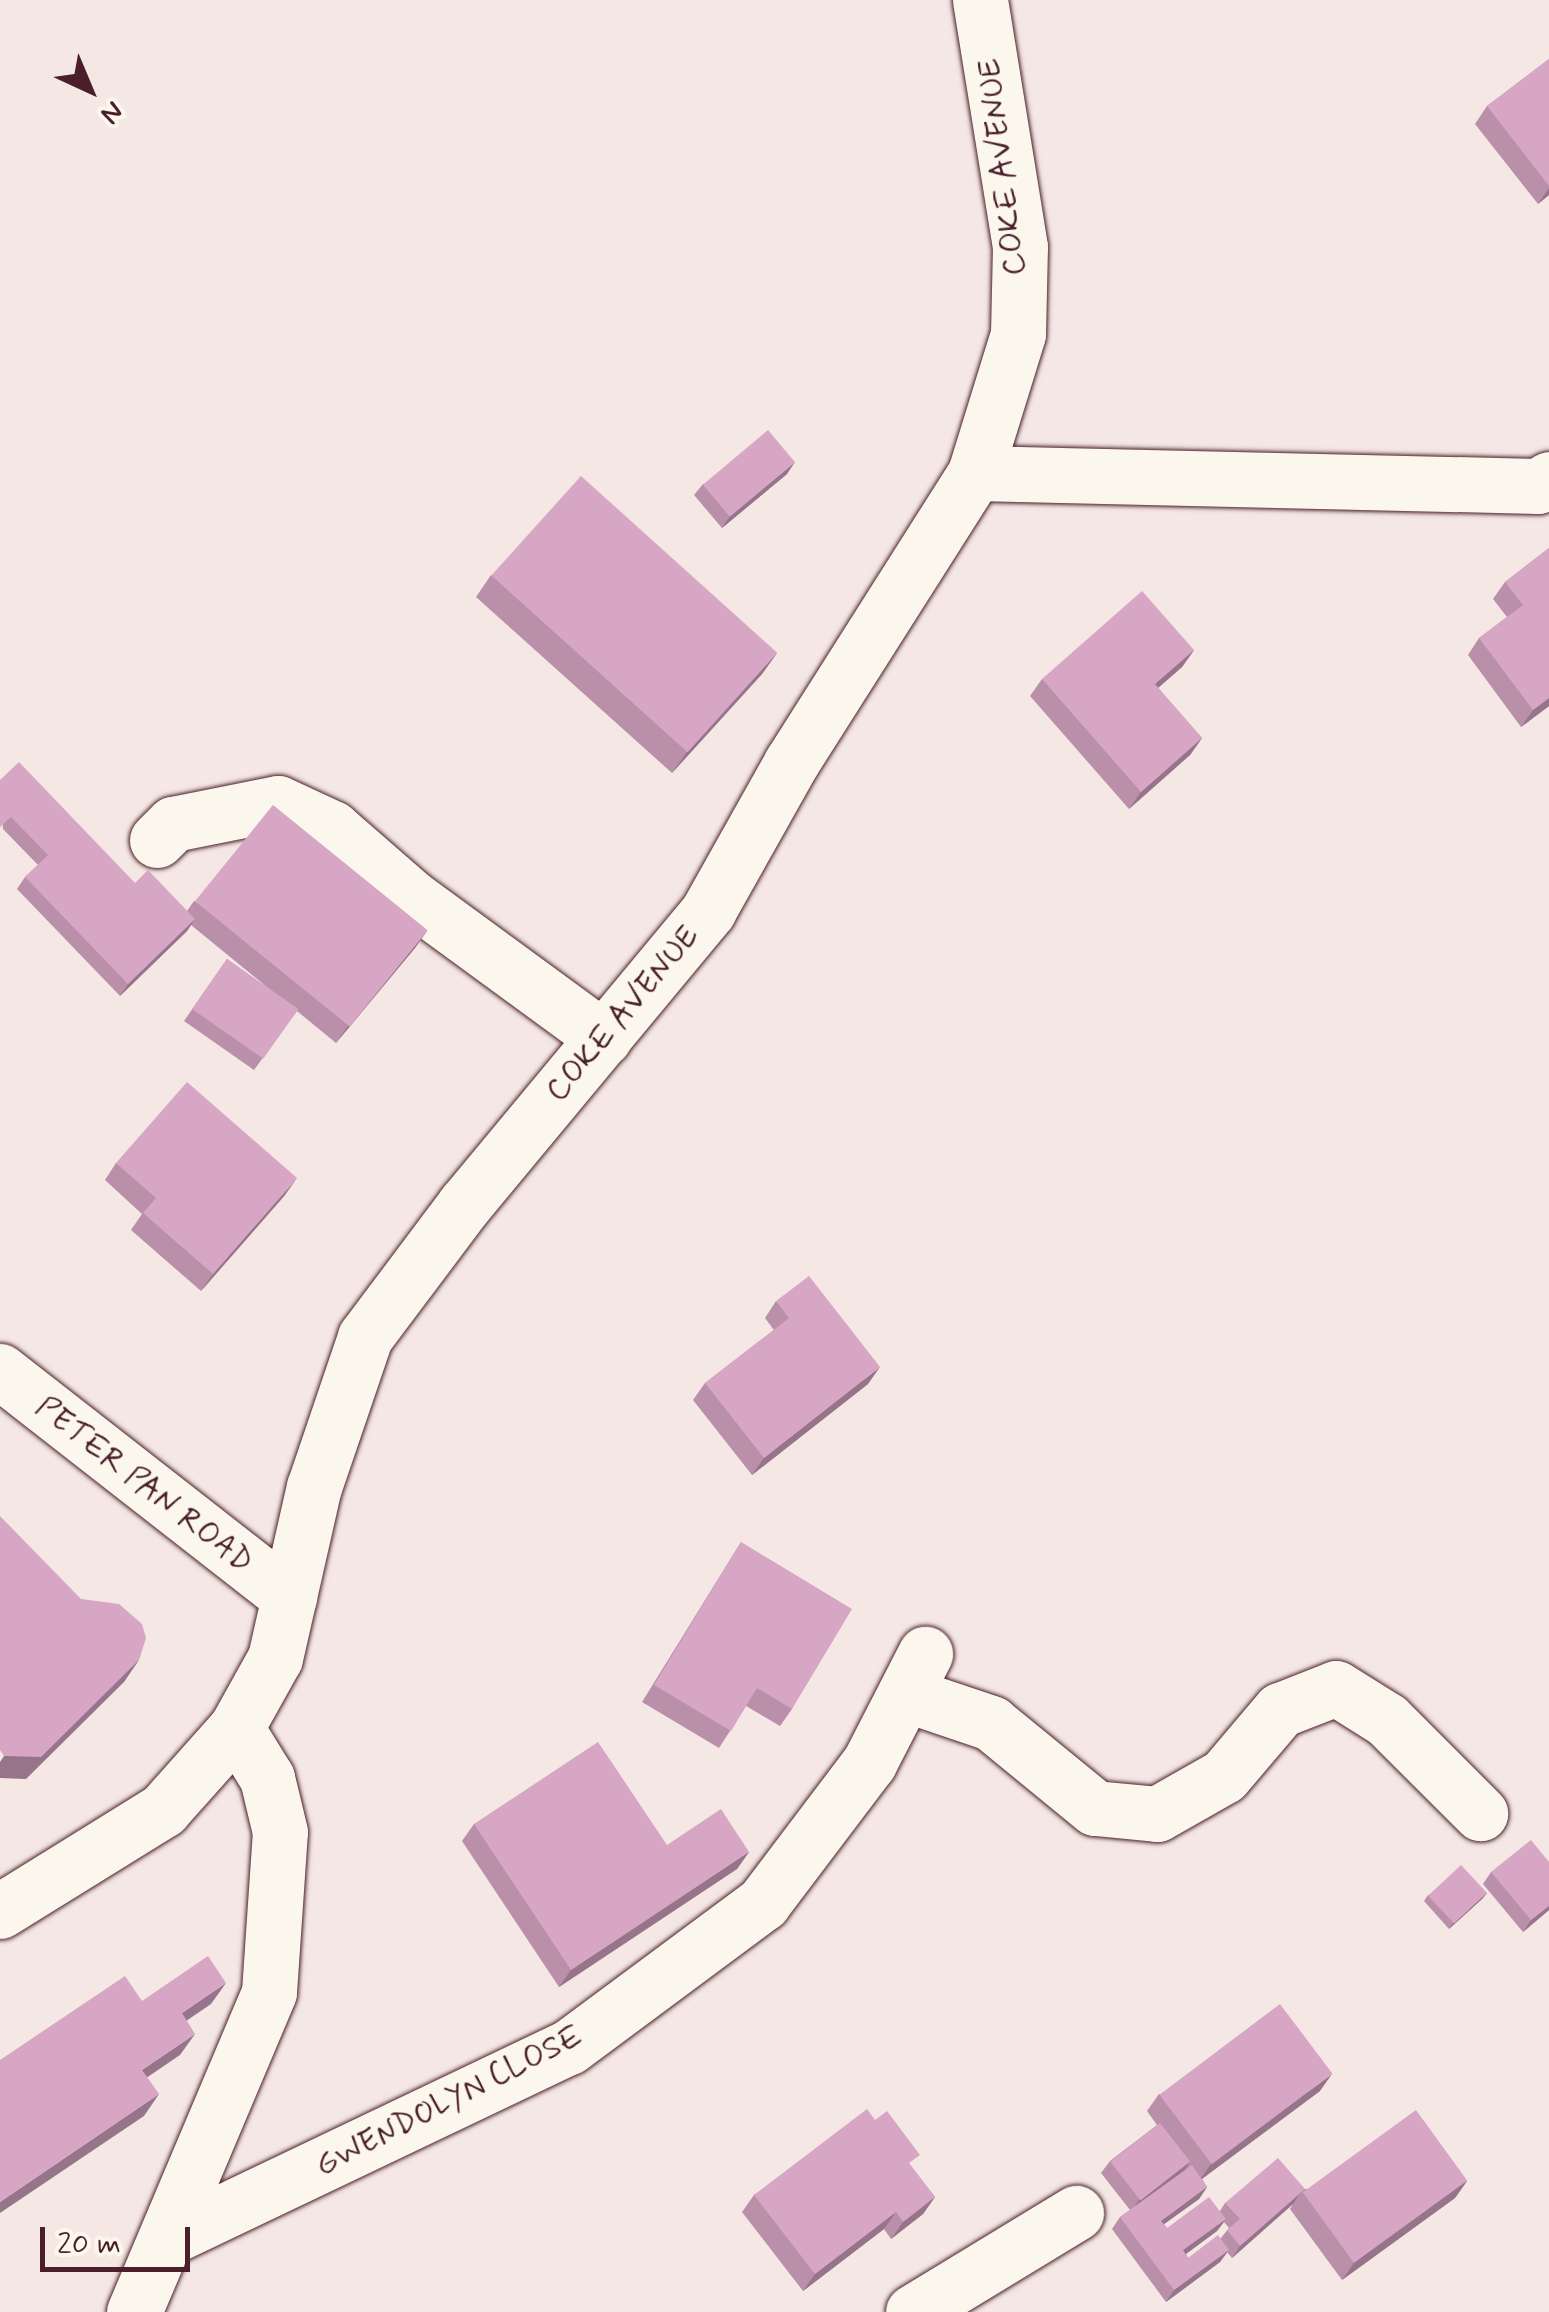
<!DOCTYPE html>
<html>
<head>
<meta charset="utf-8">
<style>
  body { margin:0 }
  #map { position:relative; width:1549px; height:2312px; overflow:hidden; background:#f4e7e4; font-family:Mynerve,sans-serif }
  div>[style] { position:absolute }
  .roads { filter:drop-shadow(0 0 2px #4a1f2b) drop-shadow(0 0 2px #4a1f2b) }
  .minor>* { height:55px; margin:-27.5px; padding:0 27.5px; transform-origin:27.5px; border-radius:27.5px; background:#fbf7ec }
  .wall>* { inset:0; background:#b98fa9 }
  .shaded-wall>* { inset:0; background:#967489 }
  .building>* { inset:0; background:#d7a6c4; transform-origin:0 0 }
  span { translate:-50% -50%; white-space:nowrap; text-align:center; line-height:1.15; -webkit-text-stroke:8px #fbf7ec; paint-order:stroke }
  .street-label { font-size:32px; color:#4a1f2b }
  .north { position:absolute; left:40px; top:40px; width:100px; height:100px; -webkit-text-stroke:8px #fbf7ec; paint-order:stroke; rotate:136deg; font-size:28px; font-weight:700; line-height:40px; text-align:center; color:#4a1f2b }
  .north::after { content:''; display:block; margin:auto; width:35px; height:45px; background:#4a1f2b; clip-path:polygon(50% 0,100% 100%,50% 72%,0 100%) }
  .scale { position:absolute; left:40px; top:2227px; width:150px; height:45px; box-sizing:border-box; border:5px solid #4a1f2b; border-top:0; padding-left:12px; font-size:30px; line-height:35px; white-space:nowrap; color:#4a1f2b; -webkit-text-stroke:8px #fbf7ec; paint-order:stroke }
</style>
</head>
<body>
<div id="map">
  <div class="roads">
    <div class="minor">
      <i style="left:975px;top:473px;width:563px;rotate:1.32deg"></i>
      <i style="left:1538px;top:486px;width:13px;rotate:-32deg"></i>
      <i style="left:157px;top:840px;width:23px;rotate:-45deg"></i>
      <i style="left:173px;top:824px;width:107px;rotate:-11.3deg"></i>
      <i style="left:278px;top:803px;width:60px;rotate:24.8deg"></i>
      <i style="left:332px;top:828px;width:105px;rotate:41.1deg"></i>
      <i style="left:411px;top:897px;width:239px;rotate:36.2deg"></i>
      <i style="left:0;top:1371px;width:367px;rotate:38deg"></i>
      <i style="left:908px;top:1695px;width:88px;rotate:18.6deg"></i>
      <i style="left:991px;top:1723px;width:134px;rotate:39.3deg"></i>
      <i style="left:1095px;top:1808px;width:62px;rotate:5.5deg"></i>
      <i style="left:1157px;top:1814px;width:77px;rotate:-29.6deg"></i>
      <i style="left:1224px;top:1776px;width:87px;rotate:-49.7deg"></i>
      <i style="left:1280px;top:1710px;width:60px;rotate:-21.4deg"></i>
      <i style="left:1336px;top:1688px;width:60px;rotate:32.1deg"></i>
      <i style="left:1387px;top:1720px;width:132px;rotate:45deg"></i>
      <i style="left:0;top:1911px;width:192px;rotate:-31.8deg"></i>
      <i style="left:163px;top:1810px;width:110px;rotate:-48.3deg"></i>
      <i style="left:236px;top:1728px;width:80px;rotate:-60.9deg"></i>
      <i style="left:275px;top:1658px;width:175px;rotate:-77.2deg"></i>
      <i style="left:314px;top:1487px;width:158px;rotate:-71.2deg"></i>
      <i style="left:365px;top:1337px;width:166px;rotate:-53.1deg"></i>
      <i style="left:465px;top:1204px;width:381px;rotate:-50.3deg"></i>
      <i style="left:708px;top:911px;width:170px;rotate:-60.7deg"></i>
      <i style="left:791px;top:763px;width:343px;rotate:-57.6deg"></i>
      <i style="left:975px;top:473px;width:145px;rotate:-72.8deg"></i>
      <i style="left:1018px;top:334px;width:87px;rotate:-88.7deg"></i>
      <i style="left:1020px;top:247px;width:250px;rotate:-99.2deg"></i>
      <i style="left:170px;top:2237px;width:442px;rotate:-25.5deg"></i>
      <i style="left:569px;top:2047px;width:242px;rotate:-36.6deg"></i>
      <i style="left:763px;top:1903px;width:176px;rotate:-52.9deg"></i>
      <i style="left:869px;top:1763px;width:123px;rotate:-62.8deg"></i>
      <i style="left:134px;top:2312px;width:347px;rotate:-67.1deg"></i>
      <i style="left:269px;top:1992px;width:160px;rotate:-86.1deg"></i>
      <i style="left:280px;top:1832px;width:56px;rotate:-103.5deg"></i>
      <i style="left:267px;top:1778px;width:59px;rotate:-121.8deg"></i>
      <i style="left:913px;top:2312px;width:191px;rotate:-31.3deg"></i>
    </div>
  </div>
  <div class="wall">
    <i style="clip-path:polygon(1549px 59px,1549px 195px,1538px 204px,1475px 124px,1487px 106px)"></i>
    <i style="clip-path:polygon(787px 474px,722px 528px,694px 495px,703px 484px)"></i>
    <i style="clip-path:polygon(1549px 548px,1549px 706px,1521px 727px,1468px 655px,1479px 638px,1507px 617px,1493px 599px,1505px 582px)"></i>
    <i style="clip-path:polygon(491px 575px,777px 653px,762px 674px,672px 773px,476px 597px)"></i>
    <i style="clip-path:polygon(1194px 650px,1182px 667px,1158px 688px,1202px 738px,1190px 755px,1129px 809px,1030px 696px,1042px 679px)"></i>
    <i style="clip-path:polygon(0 780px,135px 883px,187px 911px,194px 901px,427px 931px,415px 948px,336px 1043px,297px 1011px,254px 1070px,184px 1021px,227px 959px,273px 992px,191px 925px,187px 931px,120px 996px,17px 889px,25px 877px,38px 865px,3px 829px)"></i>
    <i style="clip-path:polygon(116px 1163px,285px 1195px,201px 1291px,131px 1230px,142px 1214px,105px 1180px)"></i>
    <i style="clip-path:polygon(776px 1301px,868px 1384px,752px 1475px,693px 1400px,705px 1383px,774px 1330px,765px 1318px)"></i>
    <i style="clip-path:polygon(741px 1542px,792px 1709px,780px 1726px,746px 1706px,719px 1748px,642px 1702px)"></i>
    <i style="clip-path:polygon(474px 1824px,667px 1845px,749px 1852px,737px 1869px,559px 1987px,462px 1841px)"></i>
    <i style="clip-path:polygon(1549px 1862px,1549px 1910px,1523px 1932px,1483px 1884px,1491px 1872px)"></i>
    <i style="clip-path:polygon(1487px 1893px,1482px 1899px,1449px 1929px,1424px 1901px,1428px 1895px)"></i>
    <i style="clip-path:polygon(evenodd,1320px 2091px,1202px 2179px,1207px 2187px,1199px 2199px,1164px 2224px,1167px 2228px,1220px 2211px,1225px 2203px,1305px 2189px,1467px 2181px,1455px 2198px,1342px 2280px,1290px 2209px,1293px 2204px,1232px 2258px,1227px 2252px,1220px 2262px,1166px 2302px,1112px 2229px,1120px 2217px,1130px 2210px,1101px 2173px,1110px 2161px,1157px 2125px,1147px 2111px,1159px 2094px,1320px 2091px,1224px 2222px,1229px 2228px,1221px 2238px,1188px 2258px,1186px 2254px,1217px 2231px,1224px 2222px)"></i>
    <i style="clip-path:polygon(875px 2120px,935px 2197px,923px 2214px,891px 2239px,884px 2229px,803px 2291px,742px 2212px,754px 2195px)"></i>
  </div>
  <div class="shaded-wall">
    <i style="clip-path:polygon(1549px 188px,1549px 195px,1538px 204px)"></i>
    <i style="clip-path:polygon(795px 462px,787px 474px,722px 528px,730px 516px)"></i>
    <i style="clip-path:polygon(1194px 650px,1182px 667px,1143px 701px,1155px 684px)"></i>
    <i style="clip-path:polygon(777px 653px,762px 674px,672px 773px,687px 752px)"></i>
    <i style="clip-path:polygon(1549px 698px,1549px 706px,1521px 727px,1533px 710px)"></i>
    <i style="clip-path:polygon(1202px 738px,1190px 755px,1129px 809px,1141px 792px)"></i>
    <i style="clip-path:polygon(195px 919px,187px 931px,120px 996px,128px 984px)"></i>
    <i style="clip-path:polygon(427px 931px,415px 948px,336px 1043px,348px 1026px)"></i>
    <i style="clip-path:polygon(297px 1178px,285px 1195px,201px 1291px,213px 1274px)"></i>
    <i style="clip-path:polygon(880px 1367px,868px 1384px,752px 1475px,764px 1458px)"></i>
    <i style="clip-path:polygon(139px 1660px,124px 1682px,26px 1779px,0 1778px,0 1762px,4px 1756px)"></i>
    <i style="clip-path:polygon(749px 1852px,737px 1869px,559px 1987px,571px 1970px)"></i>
    <i style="clip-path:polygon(1487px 1893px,1482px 1899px,1449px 1929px,1453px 1923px)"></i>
    <i style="clip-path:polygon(1549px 1906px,1549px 1910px,1523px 1932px,1531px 1920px)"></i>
    <i style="clip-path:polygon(226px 1983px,211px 2004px,167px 2034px,182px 2013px)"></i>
    <i style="clip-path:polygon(195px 2034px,180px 2055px,127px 2091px,142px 2070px)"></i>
    <i style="clip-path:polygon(1332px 2074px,1320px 2091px,1199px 2181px,1211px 2164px)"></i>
    <i style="clip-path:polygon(159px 2094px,144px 2116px,0 2213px,0 2202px)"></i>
    <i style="clip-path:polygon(1190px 2162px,1182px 2174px,1131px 2212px,1139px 2200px)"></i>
    <i style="clip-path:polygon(1467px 2181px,1455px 2198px,1342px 2280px,1354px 2263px)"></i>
    <i style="clip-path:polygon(1207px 2187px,1199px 2199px,1153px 2232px,1161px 2221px)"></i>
    <i style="clip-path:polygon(1301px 2192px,1293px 2204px,1232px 2258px,1240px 2246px)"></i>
    <i style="clip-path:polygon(935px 2197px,923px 2214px,891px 2239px,903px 2222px)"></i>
    <i style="clip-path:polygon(896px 2212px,884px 2229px,803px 2291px,815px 2274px)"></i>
    <i style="clip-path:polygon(1226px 2219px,1217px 2231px,1175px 2262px,1183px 2250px)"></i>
    <i style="clip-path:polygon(1229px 2250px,1220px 2262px,1166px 2302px,1174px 2290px)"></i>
  </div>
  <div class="building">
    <i style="clip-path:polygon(1549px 59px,1549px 186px,1487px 106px)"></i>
    <i style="left:768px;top:430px;width:42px;height:85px;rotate:50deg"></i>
    <i style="left:581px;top:476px;width:264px;height:134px;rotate:42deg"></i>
    <i style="clip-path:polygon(1549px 548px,1549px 698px,1533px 710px,1479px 638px,1523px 605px,1505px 582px)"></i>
    <i style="clip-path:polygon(1142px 591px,1194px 650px,1155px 684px,1202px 738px,1141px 792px,1042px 679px)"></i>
    <i style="clip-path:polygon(19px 762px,135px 883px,148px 870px,195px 919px,128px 984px,25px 877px,48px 855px,11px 817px,0 827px,0 780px)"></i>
    <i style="left:273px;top:805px;width:199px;height:124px;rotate:39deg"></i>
    <i style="left:227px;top:959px;width:87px;height:61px;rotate:35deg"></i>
    <i style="clip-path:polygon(187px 1082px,297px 1178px,213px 1274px,143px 1213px,156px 1198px,116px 1163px)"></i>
    <i style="clip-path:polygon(809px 1276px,880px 1367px,764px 1458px,705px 1383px,789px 1318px,776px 1301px)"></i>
    <i style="clip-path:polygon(0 1516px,81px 1599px,119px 1604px,142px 1624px,146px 1638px,139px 1660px,41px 1757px,4px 1756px,0 1750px)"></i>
    <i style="clip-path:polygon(741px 1542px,852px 1609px,792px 1709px,757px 1688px,731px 1731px,654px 1685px)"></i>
    <i style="clip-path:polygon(598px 1742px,667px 1845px,721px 1809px,749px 1852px,571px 1970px,474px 1824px)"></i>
    <i style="clip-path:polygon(1531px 1840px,1549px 1862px,1549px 1906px,1531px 1920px,1491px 1872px)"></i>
    <i style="left:1461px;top:1865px;width:38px;height:45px;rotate:47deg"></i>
    <i style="clip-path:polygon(208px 1956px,226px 1983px,182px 2013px,195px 2034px,142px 2070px,159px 2094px,0 2202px,0 2060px,125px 1976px,142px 2001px)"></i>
    <i style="left:1280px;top:2004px;width:87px;height:151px;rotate:53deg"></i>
    <i style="clip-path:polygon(867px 2109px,875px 2120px,887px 2111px,920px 2155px,909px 2163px,935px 2197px,903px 2222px,896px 2212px,815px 2274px,754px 2195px)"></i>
    <i style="left:1416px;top:2110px;width:87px;height:140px;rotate:54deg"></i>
    <i style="left:1160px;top:2123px;width:49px;height:63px;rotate:52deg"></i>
    <i style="clip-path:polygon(1278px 2158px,1305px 2189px,1240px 2246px,1227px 2230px,1240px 2219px,1225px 2203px)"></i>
    <i style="clip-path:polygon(1192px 2165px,1207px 2187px,1161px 2221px,1167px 2228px,1209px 2197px,1226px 2219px,1183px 2250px,1188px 2258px,1218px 2235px,1229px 2250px,1174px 2290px,1120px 2217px)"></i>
  </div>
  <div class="street-label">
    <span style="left:1003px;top:167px;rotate:-97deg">COKE AVENUE</span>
    <span style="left:623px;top:1014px;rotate:-50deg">COKE AVENUE</span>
    <span style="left:144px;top:1485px;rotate:38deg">PETER PAN ROAD</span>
    <span style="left:449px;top:2101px;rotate:-27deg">GWENDOLYN CLOSE</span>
  </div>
  <div class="north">N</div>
  <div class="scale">20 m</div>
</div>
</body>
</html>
